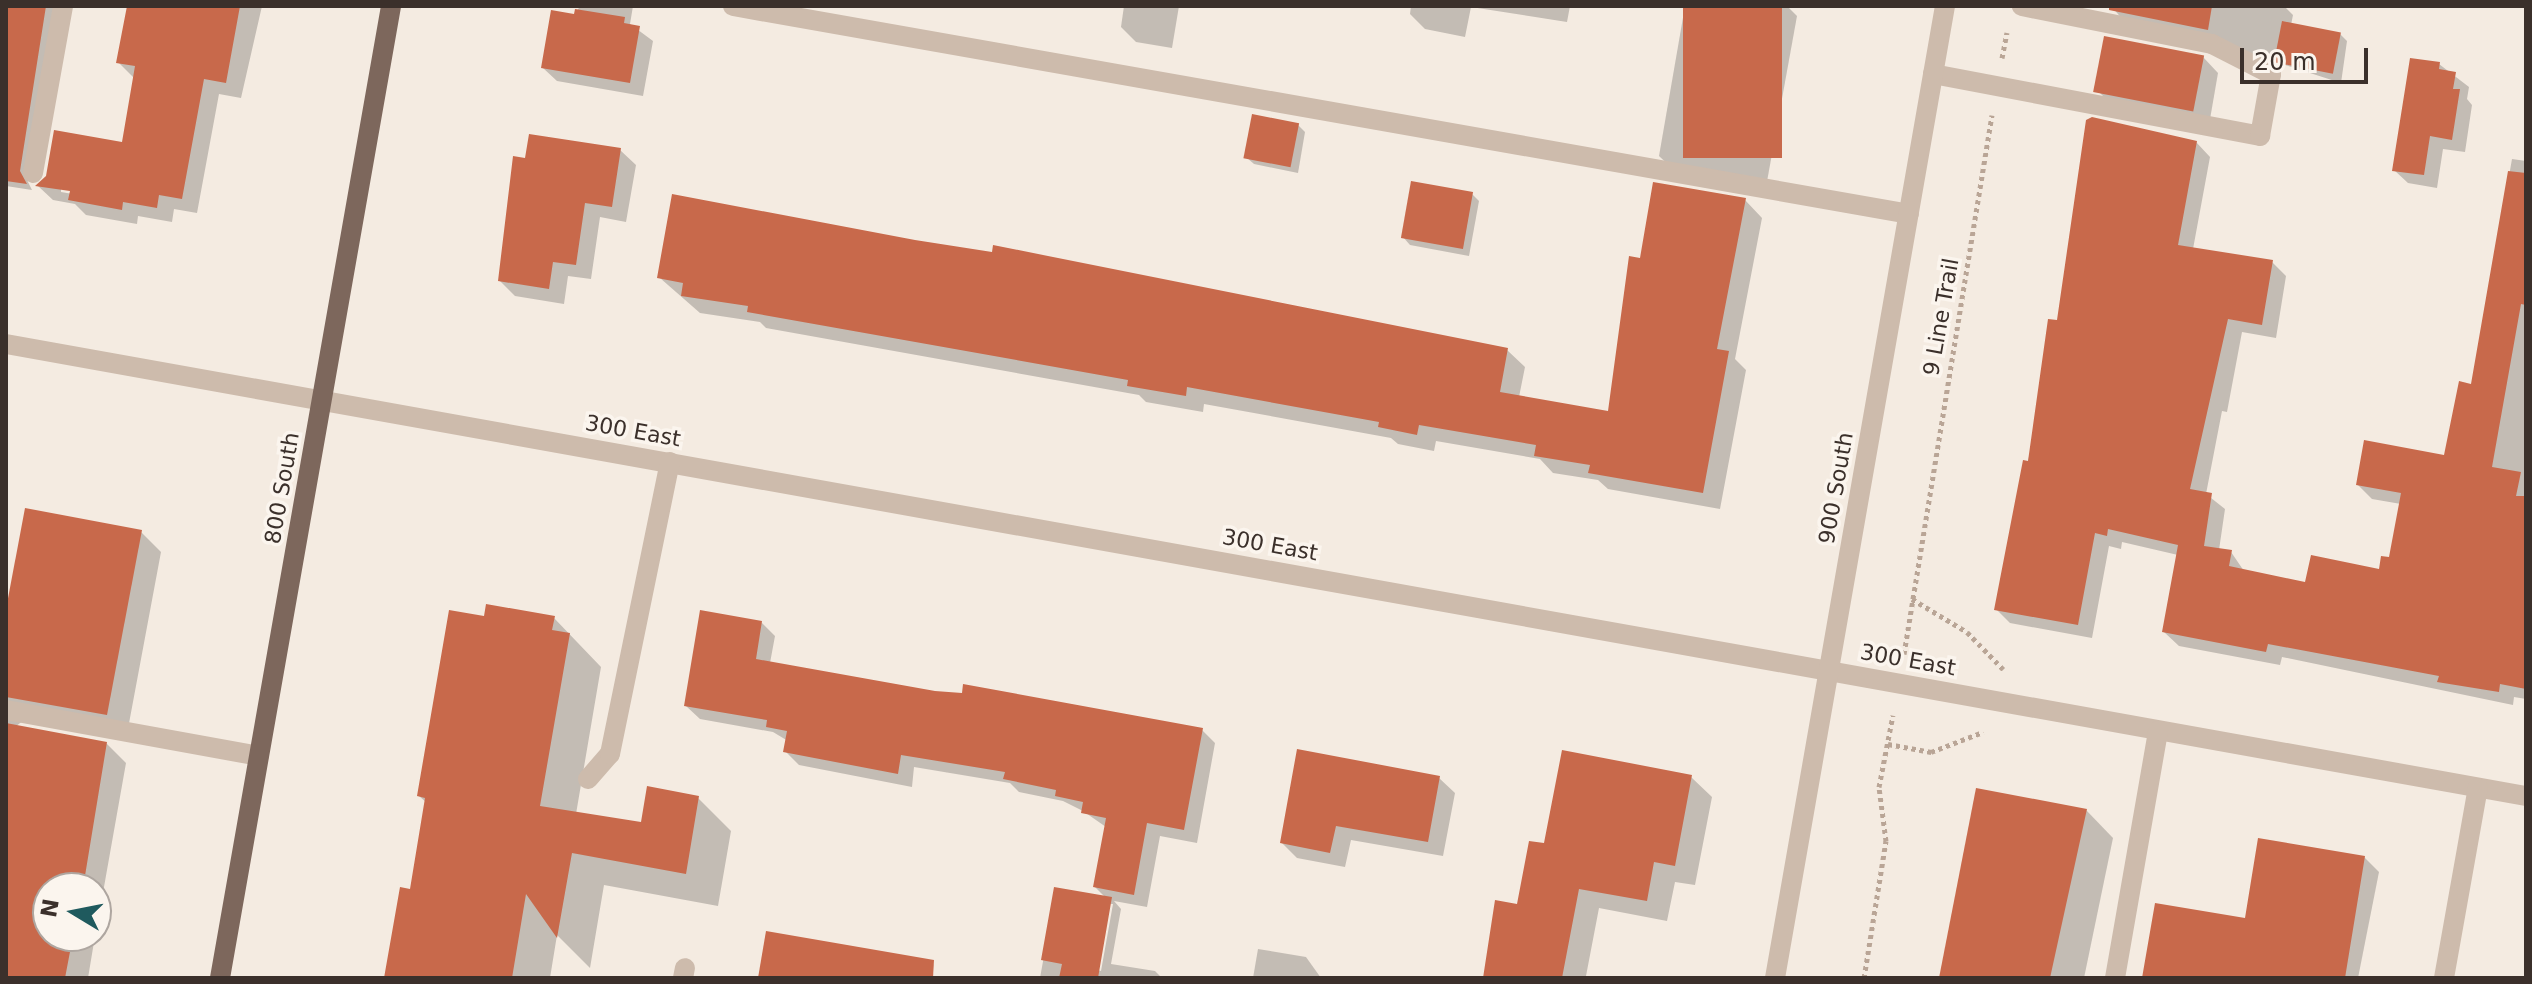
<!DOCTYPE html>
<html>
<head>
<meta charset="utf-8">
<style>
  body { margin:0 }
  #map { position:relative; width:2532px; height:984px; overflow:hidden; background:#f4ebe1; font-family:"DejaVu Sans",sans-serif }
  div>[style] { position:absolute }
  .shadow>* { inset:0; background:#0003 }
  .building>* { inset:0; background:#c8694b; transform-origin:0 0 }
  .path>* { height:5px; margin-top:-2.5px; transform-origin:0; background:repeating-linear-gradient(90deg,#b9a596 0 4px,transparent 0 8px) }
  .minor>* { height:20px; margin:-10px; padding:0 10px; transform-origin:10px; border-radius:10px; background:#cdbbac }
  .major>* { height:20px; margin:-10px; padding:0 10px; transform-origin:10px; border-radius:10px; background:#7d675c }
  span { translate:-50% -50%; white-space:nowrap; text-align:center; line-height:1.15; -webkit-text-stroke:7px #fbf5ee; paint-order:stroke }
  .street-label { font-size:22px; color:#3b302b }
  .frame { position:absolute; inset:0; border:8px solid #3b302b; pointer-events:none }
  .north { position:absolute; left:32px; top:872px; width:80px; height:80px; box-sizing:border-box; background:#fbf5ee; border:2px solid #aea6a0; border-radius:50%; rotate:280deg; font-size:22px; font-weight:700; line-height:32px; text-align:center; color:#3b302b }
  .north::after { content:''; display:block; margin:auto; width:28px; height:36px; background:#1f5a5e; clip-path:polygon(50% 0,100% 100%,50% 72%,0 100%) }
  .scale { position:absolute; left:2240px; top:48px; width:128px; height:36px; box-sizing:border-box; border:4px solid #3b302b; border-top:0; padding-left:10px; font-size:24px; line-height:28px; white-space:nowrap; color:#3b302b; -webkit-text-stroke:6px #fbf5ee; paint-order:stroke }
</style>
</head>
<body>
<div id="map">
  <div class="shadow">
    <i style="clip-path:polygon(6px 6px,55px 6px,27px 180px,32px 190px,6px 186px)"></i>
    <i style="clip-path:polygon(evenodd,129px 6px,262px 6px,241px 98px,219px 94px,197px 213px,174px 209px,172px 222px,138px 216px,137px 224px,86px 215px,75px 204px,53px 200px,38px 186px,124px 144px,135px 79px,118px 62px,129px 6px,61px 188px,80px 191px,79px 195px,61px 192px,61px 188px)"></i>
    <i style="clip-path:polygon(580px 6px,633px 6px,630px 24px,653px 41px,643px 96px,557px 81px,543px 68px)"></i>
    <i style="clip-path:polygon(1124px 6px,1179px 6px,1172px 48px,1136px 42px,1121px 27px)"></i>
    <i style="clip-path:polygon(1411px 6px,1570px 6px,1567px 22px,1471px 7px,1465px 37px,1425px 29px,1410px 14px)"></i>
    <i style="clip-path:polygon(1685px 6px,1787px 6px,1797px 16px,1766px 187px,1675px 171px,1659px 156px)"></i>
    <i style="clip-path:polygon(2111px 6px,2284px 6px,2293px 15px,2291px 25px,2340px 34px,2347px 41px,2341px 83px,2279px 63px,2138px 37px)"></i>
    <i style="clip-path:polygon(2203px 57px,2218px 73px,2209px 125px,2113px 106px,2098px 91px)"></i>
    <i style="clip-path:polygon(2439px 64px,2469px 87px,2467px 99px,2472px 105px,2465px 152px,2443px 149px,2437px 188px,2408px 183px,2394px 170px)"></i>
    <i style="clip-path:polygon(1298px 125px,1305px 132px,1298px 173px,1254px 164px,1246px 157px)"></i>
    <i style="clip-path:polygon(2196px 142px,2210px 157px,2193px 249px,2272px 262px,2286px 276px,2276px 338px,2242px 332px,2227px 412px,2222px 411px,2206px 494px,2225px 509px,2219px 550px,2231px 552px,2244px 571px,2307px 584px,2381px 571px,2391px 560px,2401px 504px,2372px 499px,2358px 485px,2446px 458px,2472px 386px,2512px 159px,2526px 161px,2526px 699px,2514px 697px,2513px 705px,2282px 657px,2280px 665px,2179px 646px,2164px 632px,2178px 555px,2122px 542px,2121px 549px,2109px 546px,2092px 638px,2010px 623px,1996px 609px,2058px 323px)"></i>
    <i style="clip-path:polygon(620px 150px,636px 165px,626px 222px,600px 217px,591px 279px,568px 276px,564px 304px,515px 296px,500px 281px,527px 160px)"></i>
    <i style="clip-path:polygon(1472px 194px,1479px 201px,1469px 256px,1410px 245px,1403px 237px)"></i>
    <i style="clip-path:polygon(1745px 200px,1762px 218px,1735px 359px,1746px 370px,1720px 509px,1608px 489px,1598px 480px,1553px 473px,1540px 459px,1436px 441px,1434px 451px,1398px 444px,1391px 438px,1204px 404px,1203px 412px,1146px 402px,1139px 395px,766px 328px,760px 322px,700px 313px,660px 278px,1507px 350px,1525px 367px,1519px 397px,1610px 413px,1641px 261px)"></i>
    <i style="clip-path:polygon(141px 532px,161px 552px,127px 734px,29px 716px,15px 727px,106px 743px,126px 763px,96px 932px,96px 888px,48px 888px,48px 936px,95px 936px,88px 978px,6px 978px,6px 620px)"></i>
    <i style="clip-path:polygon(554px 618px,601px 667px,576px 814px,642px 825px,698px 798px,731px 831px,718px 906px,604px 885px,590px 968px,557px 935px,550px 978px,386px 978px,412px 892px,427px 803px,419px 796px,486px 619px)"></i>
    <i style="clip-path:polygon(evenodd,761px 622px,775px 636px,770px 663px,934px 693px,1202px 730px,1215px 743px,1197px 843px,1160px 836px,1147px 907px,1114px 901px,1121px 909px,1111px 964px,1155px 971px,1162px 978px,1040px 978px,1056px 889px,1106px 898px,1095px 887px,1106px 827px,1083px 811px,1063px 801px,1019px 792px,1010px 783px,914px 767px,912px 787px,799px 765px,786px 752px,788px 741px,773px 732px,700px 719px,686px 706px,761px 622px,1109px 904px,1113px 904px,1101px 971px,1097px 970px,1109px 904px)"></i>
    <i style="clip-path:polygon(1691px 777px,1712px 797px,1695px 885px,1675px 882px,1667px 921px,1599px 908px,1586px 976px,1595px 978px,1484px 978px,1546px 846px)"></i>
    <i style="clip-path:polygon(1439px 778px,1455px 793px,1443px 856px,1351px 840px,1345px 867px,1297px 858px,1282px 843px)"></i>
    <i style="clip-path:polygon(1978px 791px,2086px 810px,2113px 838px,2084px 978px,1943px 978px)"></i>
    <i style="clip-path:polygon(2364px 857px,2379px 872px,2358px 978px,2144px 978px)"></i>
    <i style="clip-path:polygon(1258px 949px,1306px 957px,1321px 978px,1253px 978px)"></i>
  </div>
  <div class="building">
    <i style="clip-path:polygon(6px 6px,46px 6px,20px 171px,27px 184px,6px 181px)"></i>
    <i style="clip-path:polygon(127px 6px,240px 6px,226px 83px,204px 79px,182px 199px,159px 195px,157px 208px,123px 202px,122px 210px,68px 200px,70px 191px,35px 186px,46px 176px,54px 130px,122px 142px,135px 66px,116px 63px)"></i>
    <i style="left:1683px;top:6px;width:99px;height:152px"></i>
    <i style="clip-path:polygon(2109px 6px,2212px 6px,2208px 30px,2109px 10px)"></i>
    <i style="clip-path:polygon(575px 9px,625px 17px,624px 23px,640px 26px,630px 83px,541px 68px,551px 10px,574px 14px)"></i>
    <i style="left:2282px;top:21px;width:60px;height:42px;rotate:11deg"></i>
    <i style="left:2104px;top:36px;width:102px;height:57px;rotate:11deg"></i>
    <i style="clip-path:polygon(2410px 58px,2440px 62px,2439px 69px,2456px 72px,2453px 89px,2460px 89px,2452px 140px,2430px 136px,2424px 175px,2392px 171px)"></i>
    <i style="left:1252px;top:114px;width:48px;height:45px;rotate:11deg"></i>
    <i style="clip-path:polygon(2092px 117px,2197px 141px,2178px 245px,2273px 260px,2262px 325px,2228px 319px,2190px 489px,2212px 493px,2204px 546px,2232px 550px,2229px 566px,2305px 582px,2311px 555px,2379px 569px,2381px 556px,2389px 557px,2401px 493px,2356px 485px,2364px 440px,2444px 455px,2459px 381px,2471px 384px,2508px 171px,2526px 173px,2526px 305px,2521px 304px,2492px 467px,2521px 472px,2516px 496px,2526px 496px,2526px 689px,2500px 684px,2499px 692px,2437px 682px,2439px 676px,2268px 644px,2266px 652px,2162px 632px,2178px 545px,2108px 529px,2107px 536px,2095px 533px,2078px 625px,1994px 610px,2023px 460px,2028px 461px,2048px 319px,2057px 320px,2086px 120px)"></i>
    <i style="clip-path:polygon(529px 134px,621px 148px,612px 207px,585px 203px,576px 265px,553px 262px,549px 289px,498px 281px,513px 156px,525px 158px)"></i>
    <i style="left:1411px;top:181px;width:63px;height:58px;rotate:10deg"></i>
    <i style="clip-path:polygon(1653px 182px,1746px 198px,1717px 349px,1729px 351px,1703px 493px,1588px 473px,1590px 465px,1534px 456px,1536px 445px,1419px 425px,1417px 435px,1378px 427px,1379px 422px,1187px 387px,1186px 396px,1127px 386px,1128px 380px,747px 312px,748px 306px,681px 296px,683px 283px,657px 278px,672px 194px,915px 240px,992px 252px,993px 245px,1508px 348px,1500px 392px,1608px 411px,1629px 256px,1640px 258px)"></i>
    <i style="clip-path:polygon(25px 508px,142px 530px,107px 715px,6px 697px,6px 609px)"></i>
    <i style="clip-path:polygon(486px 604px,555px 616px,552px 630px,570px 633px,540px 806px,641px 822px,647px 786px,699px 796px,686px 874px,572px 853px,557px 938px,526px 894px,512px 978px,384px 978px,400px 887px,410px 889px,425px 798px,417px 796px,449px 610px,484px 616px)"></i>
    <i style="clip-path:polygon(700px 610px,762px 621px,756px 659px,935px 691px,962px 693px,963px 684px,1203px 728px,1184px 830px,1147px 823px,1134px 895px,1093px 887px,1106px 818px,1081px 813px,1083px 802px,1055px 796px,1056px 790px,1003px 779px,1005px 772px,901px 755px,898px 774px,783px 752px,787px 731px,766px 727px,767px 720px,684px 706px)"></i>
    <i style="clip-path:polygon(6px 723px,107px 742px,83px 888px,48px 888px,48px 936px,73px 936px,65px 978px,6px 978px)"></i>
    <i style="clip-path:polygon(1297px 749px,1440px 776px,1428px 842px,1336px 826px,1330px 853px,1280px 843px)"></i>
    <i style="clip-path:polygon(1562px 750px,1692px 775px,1675px 866px,1654px 862px,1647px 901px,1579px 889px,1562px 978px,1483px 978px,1495px 900px,1517px 904px,1529px 841px,1544px 843px)"></i>
    <i style="clip-path:polygon(1976px 788px,2087px 809px,2050px 978px,1939px 978px)"></i>
    <i style="clip-path:polygon(2258px 838px,2365px 856px,2345px 978px,2142px 978px,2155px 903px,2245px 918px)"></i>
    <i style="clip-path:polygon(1054px 887px,1112px 897px,1098px 978px,1059px 978px,1062px 964px,1041px 960px)"></i>
    <i style="clip-path:polygon(766px 931px,934px 960px,933px 978px,758px 978px)"></i>
  </div>
  <div class="path">
    <i style="left:2002px;top:58px;width:26px;rotate:-79deg"></i>
    <i style="left:1912px;top:599px;width:64px;rotate:31deg"></i>
    <i style="left:1967px;top:632px;width:52px;rotate:45.8deg"></i>
    <i style="left:1904px;top:654px;width:546px;rotate:-80.73deg"></i>
    <i style="left:1888px;top:744px;width:44px;rotate:10.5deg"></i>
    <i style="left:1931px;top:752px;width:56px;rotate:-21deg"></i>
    <i style="left:1864px;top:978px;width:139px;rotate:-80.9deg"></i>
    <i style="left:1886px;top:841px;width:54px;rotate:-97.4deg"></i>
    <i style="left:1879px;top:787px;width:73px;rotate:-79deg"></i>
  </div>
  <div class="minor">
    <i style="left:733px;top:6px;width:1194px;rotate:10.03deg"></i>
    <i style="left:1933px;top:74px;width:333px;rotate:10.7deg"></i>
    <i style="left:2260px;top:136px;width:63px;rotate:-79.9deg"></i>
    <i style="left:2271px;top:74px;width:66px;rotate:-153deg"></i>
    <i style="left:2212px;top:44px;width:194px;rotate:-168.7deg"></i>
    <i style="left:33px;top:173px;width:170px;rotate:-79.8deg"></i>
    <i style="left:6px;top:344px;width:2560px;rotate:10.17deg"></i>
    <i style="left:6px;top:710px;width:257px;rotate:10.3deg"></i>
    <i style="left:588px;top:779px;width:33px;rotate:-49deg"></i>
    <i style="left:610px;top:754px;width:298px;rotate:-78.4deg"></i>
    <i style="left:683px;top:978px;width:10px;rotate:-79deg"></i>
    <i style="left:1775px;top:978px;width:987px;rotate:-80.08deg"></i>
    <i style="left:2115px;top:978px;width:251px;rotate:-80.1deg"></i>
    <i style="left:2444px;top:978px;width:193px;rotate:-79.9deg"></i>
  </div>
  <div class="major">
    <i style="left:220px;top:978px;width:987px;rotate:-80.02deg"></i>
  </div>
  <div class="street-label">
    <span style="left:1941px;top:317px;rotate:-80deg">9 Line Trail</span>
    <span style="left:633px;top:431px;rotate:10deg">300 East</span>
    <span style="left:282px;top:488px;rotate:-80deg">800 South</span>
    <span style="left:1836px;top:488px;rotate:-80deg">900 South</span>
    <span style="left:1270px;top:545px;rotate:10deg">300 East</span>
    <span style="left:1908px;top:660px;rotate:10deg">300 East</span>
  </div>
  <div class="frame"></div>
  <div class="north">N</div>
  <div class="scale">20 m</div>
</div>
</body>
</html>
